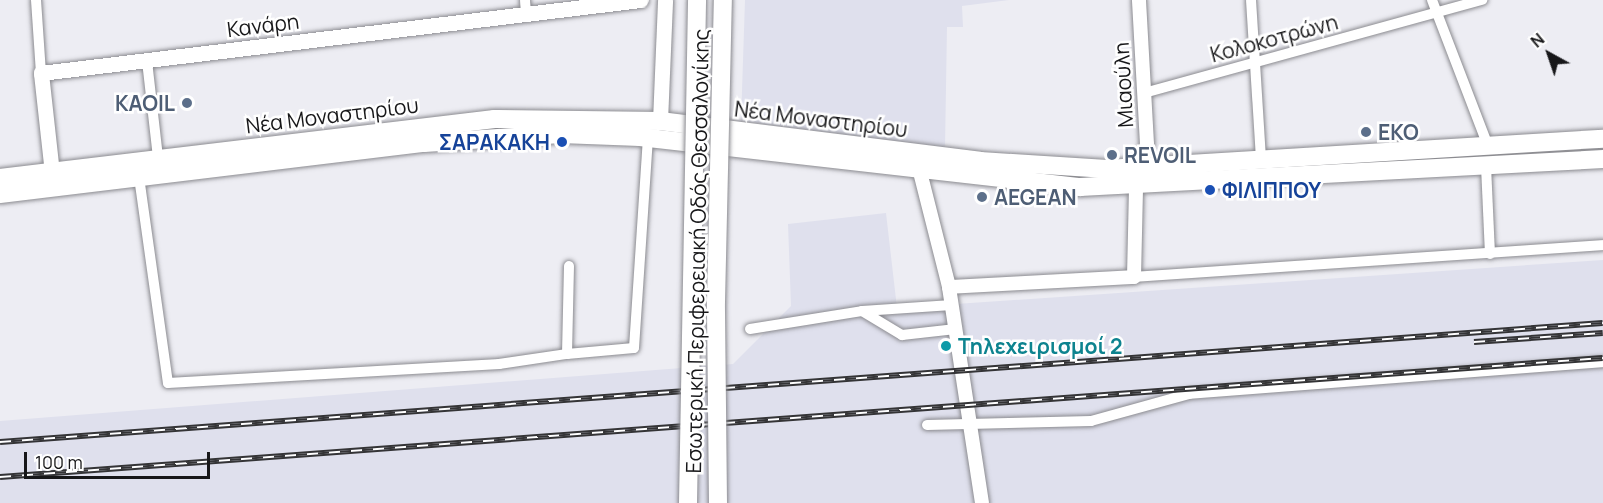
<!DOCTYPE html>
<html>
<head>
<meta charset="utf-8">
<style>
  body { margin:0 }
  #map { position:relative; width:1603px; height:503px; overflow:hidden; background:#ededf3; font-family:Manrope,sans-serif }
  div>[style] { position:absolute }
  .built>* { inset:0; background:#dfe0ed }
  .roads { filter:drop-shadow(0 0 2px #8b8b90) drop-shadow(0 0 2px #8b8b90) }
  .minor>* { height:10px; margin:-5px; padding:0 5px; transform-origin:5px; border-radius:5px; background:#fff }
  .tertiary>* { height:14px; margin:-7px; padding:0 7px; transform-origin:7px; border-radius:7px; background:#fff }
  .secondary>* { height:15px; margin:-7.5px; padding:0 7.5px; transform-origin:7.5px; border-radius:7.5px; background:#fff }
  .primary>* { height:18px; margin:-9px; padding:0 9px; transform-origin:9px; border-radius:9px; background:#fff }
  .rail>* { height:6px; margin-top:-3px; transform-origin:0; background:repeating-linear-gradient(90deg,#fff 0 11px,#343436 0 22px); box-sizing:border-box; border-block:2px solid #343436 }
  .bridges { filter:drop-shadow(0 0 2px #8b8b90) drop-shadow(0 0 2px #8b8b90) }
  .trunk-bridge>* { height:18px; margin:-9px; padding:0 9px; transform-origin:9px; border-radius:9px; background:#fff }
  .dots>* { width:16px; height:16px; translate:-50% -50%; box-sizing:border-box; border:3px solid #fff; border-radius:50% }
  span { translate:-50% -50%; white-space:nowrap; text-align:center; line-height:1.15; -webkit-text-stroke:5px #fff; paint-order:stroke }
  .street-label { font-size:21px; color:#171719 }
  .service-label { font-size:21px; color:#4e5e75; font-weight:700 }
  .right { translate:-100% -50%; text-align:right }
  .left { translate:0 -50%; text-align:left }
  .transit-label { font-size:21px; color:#164399; font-weight:700 }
  .culture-label { font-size:21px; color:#0d838f; font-weight:700 }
  .north { position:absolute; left:1519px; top:24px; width:60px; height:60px; -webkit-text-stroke:4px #fff; paint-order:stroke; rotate:320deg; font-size:16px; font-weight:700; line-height:24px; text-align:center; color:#171719 }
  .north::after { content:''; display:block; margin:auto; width:21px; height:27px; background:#171719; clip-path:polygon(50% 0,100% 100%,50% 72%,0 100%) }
  .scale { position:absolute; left:24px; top:452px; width:186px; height:27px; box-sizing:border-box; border:3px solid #171719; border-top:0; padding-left:8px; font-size:18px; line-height:21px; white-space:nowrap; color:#171719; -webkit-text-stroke:4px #fff; paint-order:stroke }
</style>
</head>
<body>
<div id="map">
  <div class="built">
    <i style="clip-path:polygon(745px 0,1009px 0,962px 6px,963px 27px,947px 27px,945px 148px,741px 121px)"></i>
    <i style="clip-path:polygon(886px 213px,897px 308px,1603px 260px,1603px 503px,0 503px,0 421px,733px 364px,791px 306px,788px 224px)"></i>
  </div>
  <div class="roads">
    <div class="minor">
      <i style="left:36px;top:0;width:73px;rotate:86.1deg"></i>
      <i style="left:525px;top:0;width:14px;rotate:86deg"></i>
      <i style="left:1251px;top:0;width:160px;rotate:86.4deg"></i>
      <i style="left:1432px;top:0;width:156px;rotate:69deg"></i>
      <i style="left:147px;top:61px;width:98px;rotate:83.5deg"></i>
      <i style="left:1144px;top:93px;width:351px;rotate:-15.4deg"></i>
      <i style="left:1486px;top:166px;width:88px;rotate:87.4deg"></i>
      <i style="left:139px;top:177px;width:208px;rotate:82deg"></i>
      <i style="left:168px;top:383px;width:332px;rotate:-3.3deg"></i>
      <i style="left:499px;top:364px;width:69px;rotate:-8.4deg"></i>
      <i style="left:569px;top:266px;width:88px;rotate:91.3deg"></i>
      <i style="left:567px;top:354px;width:67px;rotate:-5.1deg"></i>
      <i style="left:634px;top:348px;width:210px;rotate:-86.2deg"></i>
      <i style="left:1134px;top:277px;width:470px;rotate:-3.9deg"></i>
      <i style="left:862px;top:311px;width:90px;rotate:-3.8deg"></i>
      <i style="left:750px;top:329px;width:113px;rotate:-9.1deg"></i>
      <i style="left:862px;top:311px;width:47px;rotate:31deg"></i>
      <i style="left:902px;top:335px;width:54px;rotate:-6.3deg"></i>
      <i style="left:927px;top:425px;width:164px;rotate:-1.4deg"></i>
      <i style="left:1091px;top:421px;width:102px;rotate:-15.4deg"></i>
      <i style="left:1189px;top:394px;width:415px;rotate:-4.4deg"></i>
    </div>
    <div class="tertiary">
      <i style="left:920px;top:172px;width:119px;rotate:75.8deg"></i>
      <i style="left:982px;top:503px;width:219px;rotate:-98.7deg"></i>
      <i style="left:949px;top:287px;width:185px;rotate:-3.1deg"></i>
      <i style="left:1134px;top:277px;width:90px;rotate:-88.7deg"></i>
      <i style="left:1136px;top:187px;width:44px;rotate:-75.7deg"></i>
      <i style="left:1147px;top:144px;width:144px;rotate:-93.2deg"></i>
    </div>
    <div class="secondary">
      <i style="left:660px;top:121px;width:121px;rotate:-87.6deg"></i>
      <i style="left:53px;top:182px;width:110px;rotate:-96.3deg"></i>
      <i style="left:41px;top:73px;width:604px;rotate:-6.94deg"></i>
    </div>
    <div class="primary">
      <i style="left:0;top:178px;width:498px;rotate:-6.8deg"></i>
      <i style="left:494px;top:119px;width:166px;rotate:0.7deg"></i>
      <i style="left:660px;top:121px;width:322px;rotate:7.1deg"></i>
      <i style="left:980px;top:161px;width:127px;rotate:3.6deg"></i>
      <i style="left:1107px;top:169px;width:497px;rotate:-3.5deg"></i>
      <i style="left:0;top:194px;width:427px;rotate:-6.9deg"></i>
      <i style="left:424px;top:143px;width:137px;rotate:-3.8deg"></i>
      <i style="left:561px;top:134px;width:79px;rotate:2.2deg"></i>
      <i style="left:640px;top:137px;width:443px;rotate:6.5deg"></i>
      <i style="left:1080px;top:187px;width:524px;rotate:-3.06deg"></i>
    </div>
  </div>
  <div class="rail">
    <i style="left:1474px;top:342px;width:129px;rotate:-4deg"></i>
    <i style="left:0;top:442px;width:1607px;rotate:-4.25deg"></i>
    <i style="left:0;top:477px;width:1607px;rotate:-4.25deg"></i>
  </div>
  <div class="bridges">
    <div class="trunk-bridge">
      <i style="left:688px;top:503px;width:503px;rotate:-88.97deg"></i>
      <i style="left:718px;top:503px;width:201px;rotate:-90.6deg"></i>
      <i style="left:716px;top:302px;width:302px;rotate:-88.7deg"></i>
    </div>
  </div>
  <div class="dots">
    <i style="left:187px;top:103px;background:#5c6f8a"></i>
    <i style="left:1366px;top:132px;background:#5c6f8a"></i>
    <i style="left:562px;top:142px;background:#1a4fb4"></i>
    <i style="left:1112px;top:155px;background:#5c6f8a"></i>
    <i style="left:1210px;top:190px;background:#1a4fb4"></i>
    <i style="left:982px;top:197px;background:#5c6f8a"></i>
    <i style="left:946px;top:346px;background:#0f9aa8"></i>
  </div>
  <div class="street-label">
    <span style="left:263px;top:25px;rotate:-7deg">Κανάρη</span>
    <span style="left:1274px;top:38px;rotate:-15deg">Κολοκοτρώνη</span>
    <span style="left:1123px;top:85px;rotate:-93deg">Μιαούλη</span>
    <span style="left:332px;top:115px;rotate:-7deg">Νέα Μοναστηρίου</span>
    <span style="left:821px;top:119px;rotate:7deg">Νέα Μοναστηρίου</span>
    <span style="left:697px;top:251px;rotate:-89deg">Εσωτερική Περιφερειακή Οδός Θεσσαλονίκης</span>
  </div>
  <div class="service-label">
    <span class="right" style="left:175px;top:103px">KAOIL</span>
    <span class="left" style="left:1378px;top:132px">EKO</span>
    <span class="left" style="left:1124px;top:155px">REVOIL</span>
    <span class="left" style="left:994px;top:197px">AEGEAN</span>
  </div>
  <div class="transit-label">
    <span class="right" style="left:550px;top:142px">ΣΑΡΑΚΑΚΗ</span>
    <span class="left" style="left:1222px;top:190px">ΦΙΛΙΠΠΟΥ</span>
  </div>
  <div class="culture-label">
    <span class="left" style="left:958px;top:346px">Τηλεχειρισμοί 2</span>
  </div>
  <div class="north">N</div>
  <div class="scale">100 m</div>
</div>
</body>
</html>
